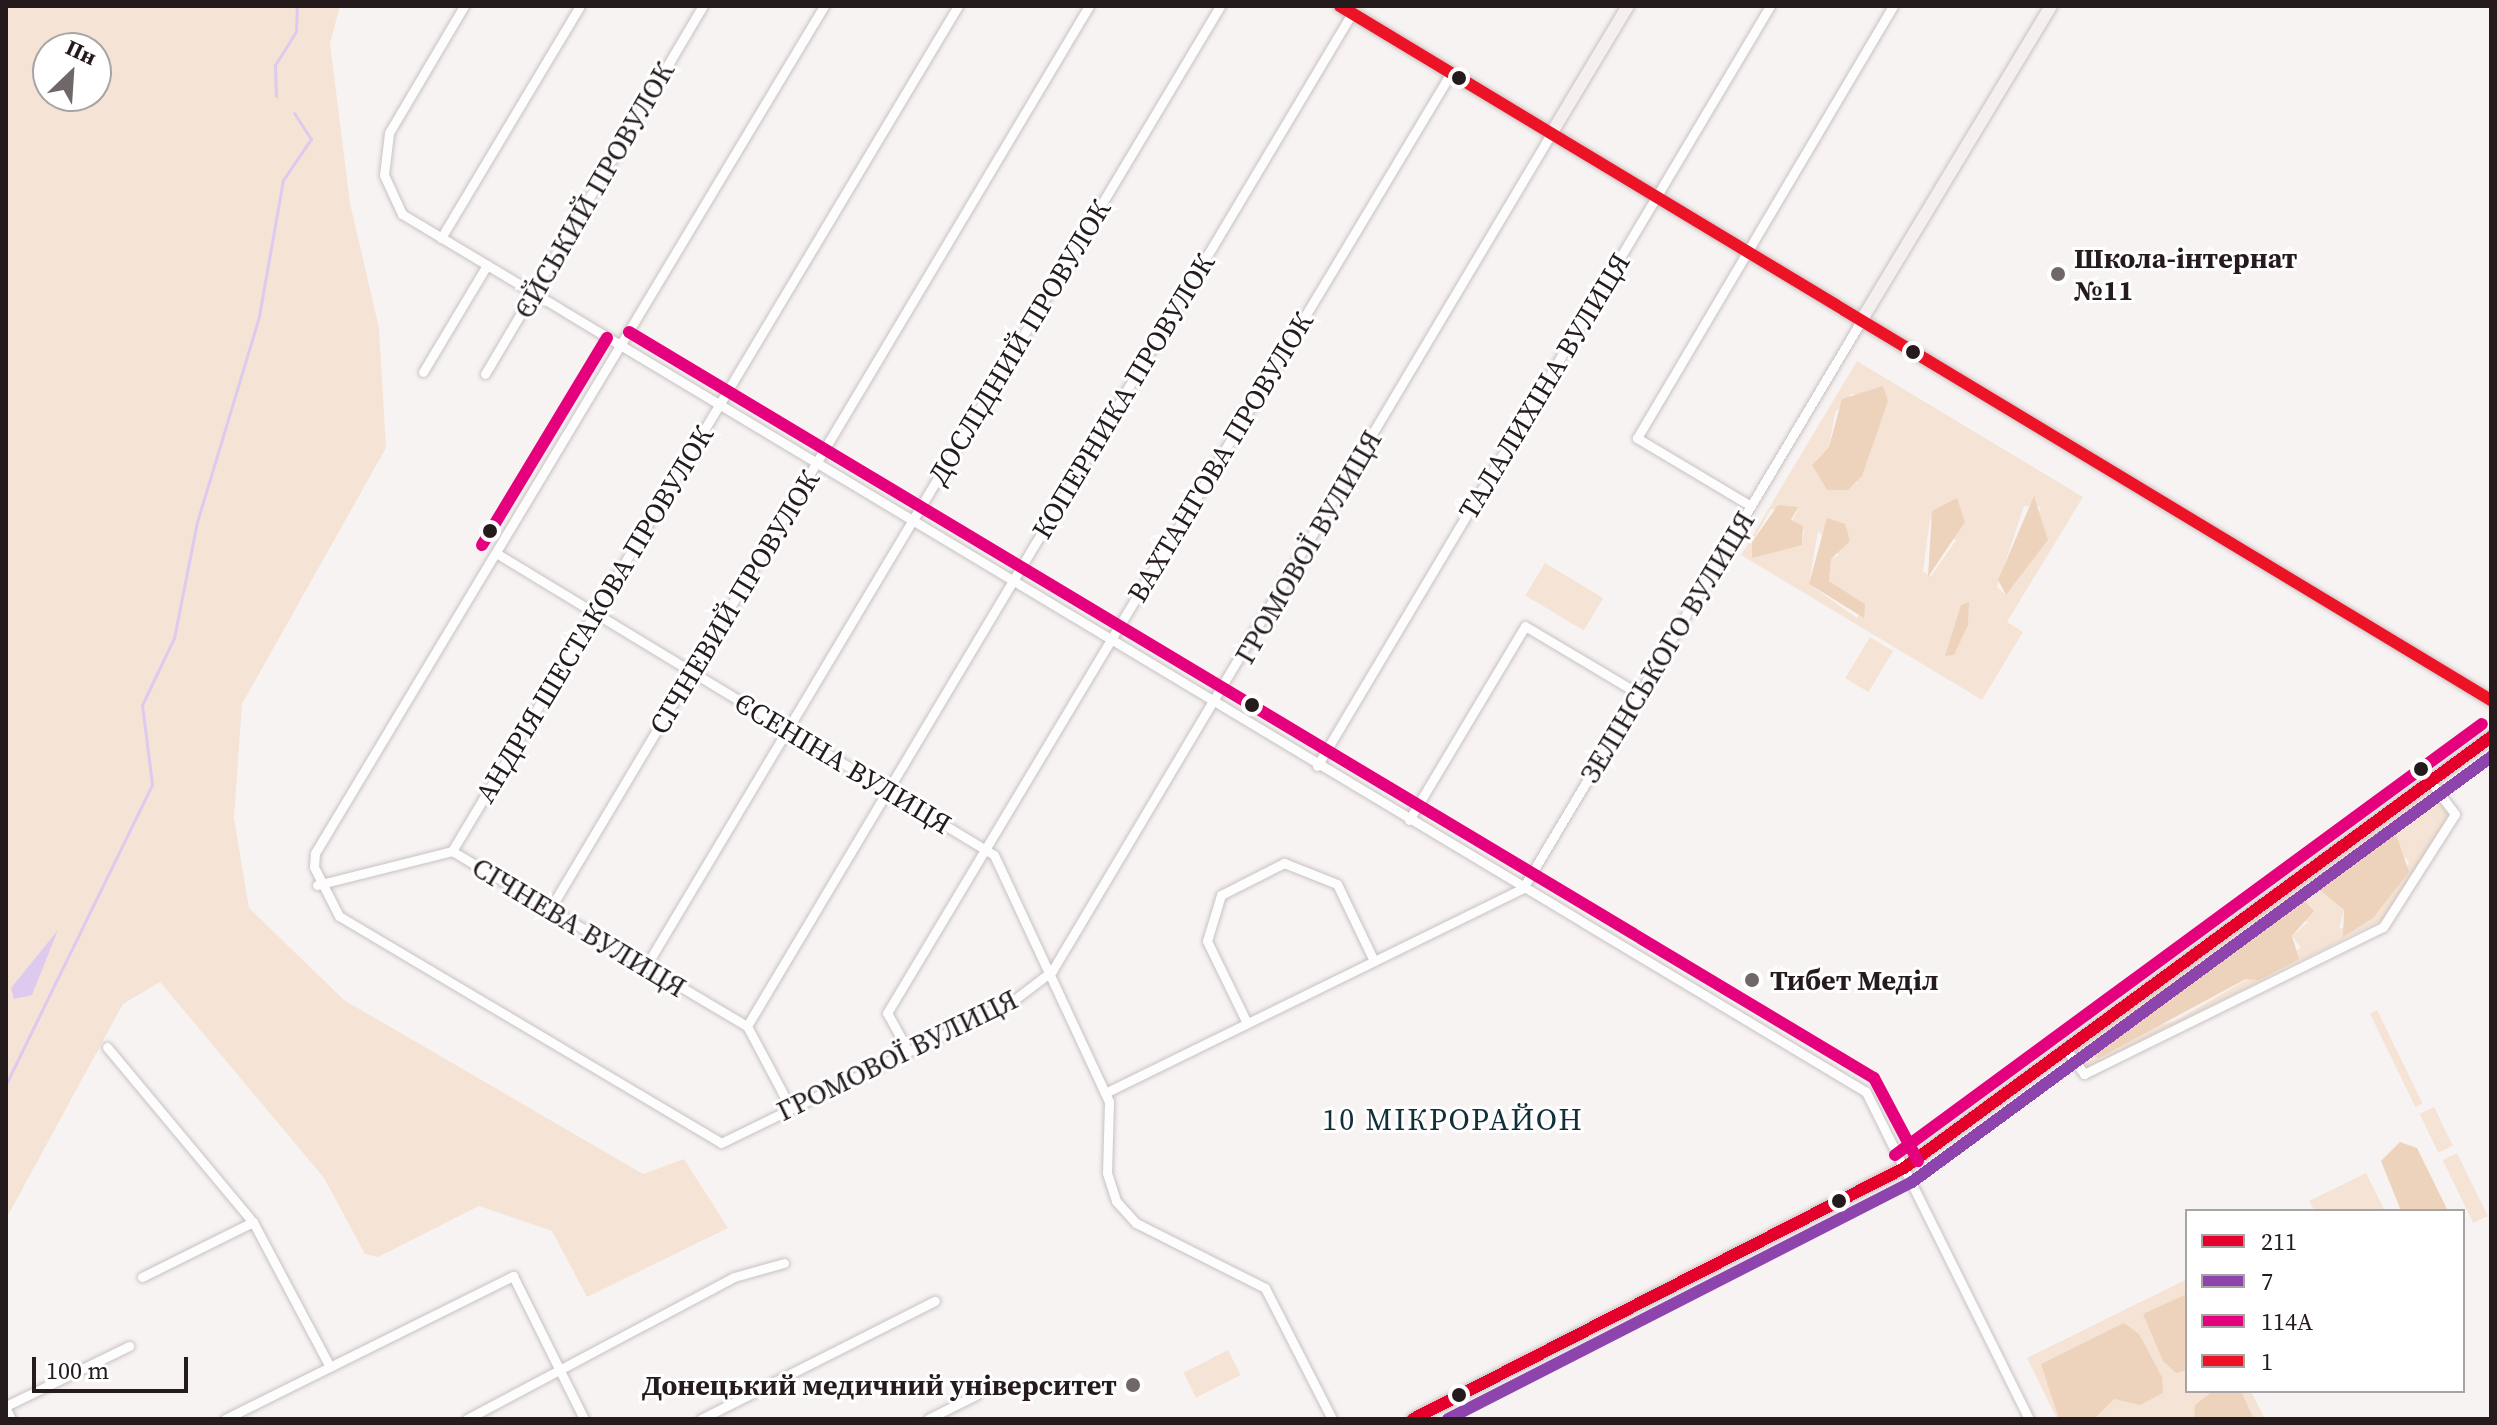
<!DOCTYPE html>
<html>
<head>
<meta charset="utf-8">
<style>
  body { margin:0 }
  #map { position:relative; width:2497px; height:1425px; overflow:hidden; background:#f8f3f3; font-family:"Source Serif 4",serif }
  div>[style] { position:absolute }
  .green>* { inset:0; background:#f5e4d5; transform-origin:0 0 }
  .forest>* { inset:0; background:#edd3bb }
  .water>* { inset:0; background:#decaef }
  .stream>* { height:3px; margin:-1.5px; padding:0 1.5px; transform-origin:1.5px; border-radius:1.5px; background:#decaef }
  .roads { filter:drop-shadow(0 0 2px #c9c1c2) drop-shadow(0 0 2px #c9c1c2) }
  .street>* { height:9px; margin:-4.5px; padding:0 4.5px; transform-origin:4.5px; border-radius:4.5px; background:#fefdfd }
  .secondary>* { height:12px; margin:-6px; padding:0 6px; transform-origin:6px; border-radius:6px; background:#f5f0ef }
  .bus-1>* { height:12px; margin:-6px; padding:0 6px; transform-origin:6px; border-radius:6px; background:#e4002b }
  .bus-2>* { height:12px; margin:-6px; padding:0 6px; transform-origin:6px; border-radius:6px; background:#8e44ad }
  .bus-3>* { height:12px; margin:-6px; padding:0 6px; transform-origin:6px; border-radius:6px; background:#e5007d }
  .bus-4>* { height:12px; margin:-6px; padding:0 6px; transform-origin:6px; border-radius:6px; background:#eb1325 }
  .dots>* { width:22px; height:22px; translate:-50% -50%; box-sizing:border-box; border:4px solid #fff; border-radius:50% }
  span { translate:-50% -50%; white-space:nowrap; text-align:center; line-height:1.15; -webkit-text-stroke:6px #fff; paint-order:stroke }
  .street-label { font-size:28px; color:#251b1d }
  .poi-label { font-size:28px; color:#251b1d; font-weight:700 }
  .left { translate:0 -50%; text-align:left }
  .right { translate:-100% -50%; text-align:right }
  .neighbourhood-label { font-size:30px; color:#102f38; letter-spacing:2px }
  .frame { position:absolute; inset:0; border:8px solid #251b1d; pointer-events:none }
  .legend { position:absolute; left:2185px; top:1209px; width:280px; height:184px; box-sizing:border-box; background:#fff; border:2px solid #a8a4a5; margin:0; padding:10px 14px; list-style:none; font-size:24px; color:#251b1d }
  .legend li { display:flex; align-items:center; gap:16px; height:40px }
  .legend b { width:40px; border:2px solid #a8a4a5 }
  .north { position:absolute; left:32px; top:32px; width:80px; height:80px; box-sizing:border-box; background:#fff; border:2px solid #a8a4a5; border-radius:50%; rotate:25deg; font-size:22px; font-weight:700; line-height:32px; text-align:center; color:#251b1d }
  .north::after { content:''; display:block; margin:auto; width:28px; height:36px; background:#6f6768; clip-path:polygon(50% 0,100% 100%,50% 72%,0 100%) }
  .scale { position:absolute; left:32px; top:1357px; width:156px; height:36px; box-sizing:border-box; border:4px solid #251b1d; border-top:0; padding-left:10px; font-size:24px; line-height:28px; white-space:nowrap; color:#251b1d; -webkit-text-stroke:6px #fff; paint-order:stroke }
</style>
</head>
<body>
<div id="map">
  <div class="green">
    <i style="clip-path:polygon(evenodd,6px 6px,340px 6px,330px 43px,350px 203px,379px 328px,386px 448px,242px 704px,234px 818px,249px 908px,344px 1000px,643px 1174px,684px 1159px,728px 1228px,587px 1297px,552px 1231px,479px 1206px,378px 1257px,365px 1254px,324px 1178px,160px 982px,123px 1004px,6px 1219px,6px 6px,48px 48px,96px 48px,96px 96px,48px 96px,48px 48px)"></i>
    <i style="clip-path:polygon(evenodd,1857px 361px,2083px 497px,2007px 622px,2023px 632px,1982px 700px,1741px 555px,1857px 361px,1851px 394px,1888px 401px,1856px 484px,1816px 460px,1829px 447px,1835px 413px,1851px 394px,1857px 361px,2024px 506px,2040px 507px,2037px 521px,2048px 540px,2006px 595px,1997px 587px,2024px 506px,1857px 361px,1771px 509px,1797px 511px,1791px 523px,1804px 530px,1802px 545px,1774px 549px,1752px 542px,1771px 509px,1857px 361px,1930px 518px,1956px 540px,1931px 576px,1923px 572px,1930px 518px,1857px 361px,1818px 531px,1839px 555px,1831px 559px,1829px 581px,1865px 604px,1857px 618px,1809px 584px,1818px 531px)"></i>
    <i style="left:1545px;top:563px;width:68px;height:38px;rotate:31deg"></i>
    <i style="left:1870px;top:637px;width:27px;height:48px;rotate:31deg"></i>
    <i style="clip-path:polygon(evenodd,2430px 791px,2449px 815px,2386px 918px,2086px 1068px,2073px 1051px,2430px 791px,2381px 833px,2409px 862px,2373px 918px,2339px 929px,2344px 910px,2321px 891px,2321px 879px,2381px 833px,2430px 791px,2272px 910px,2308px 922px,2292px 936px,2301px 948px,2175px 1021px,2098px 1041px,2272px 910px)"></i>
    <i style="left:2377px;top:1010px;width:104px;height:8px;rotate:64deg"></i>
    <i style="left:2434px;top:1107px;width:43px;height:16px;rotate:64deg"></i>
    <i style="left:2457px;top:1153px;width:70px;height:16px;rotate:64deg"></i>
    <i style="clip-path:polygon(2366px 1173px,2385px 1211px,2315px 1211px,2309px 1201px)"></i>
    <i style="clip-path:polygon(2187px 1279px,2187px 1391px,2251px 1391px,2265px 1419px,2057px 1419px,2027px 1358px)"></i>
    <i style="left:1228px;top:1350px;width:28px;height:50px;rotate:63deg"></i>
  </div>
  <div class="forest">
    <i style="clip-path:polygon(1883px 386px,1888px 401px,1862px 476px,1848px 490px,1827px 490px,1812px 465px,1829px 447px,1842px 399px)"></i>
    <i style="clip-path:polygon(2034px 496px,2048px 540px,2006px 595px,1998px 580px)"></i>
    <i style="clip-path:polygon(1957px 498px,1965px 522px,1928px 577px,1932px 511px)"></i>
    <i style="clip-path:polygon(1778px 505px,1798px 507px,1791px 520px,1803px 526px,1802px 545px,1752px 558px,1752px 542px)"></i>
    <i style="clip-path:polygon(1827px 518px,1845px 524px,1850px 541px,1831px 559px,1829px 581px,1865px 604px,1864px 618px,1809px 584px)"></i>
    <i style="clip-path:polygon(1969px 602px,1968px 625px,1954px 655px,1945px 656px,1961px 605px)"></i>
    <i style="clip-path:polygon(2381px 832px,2397px 837px,2409px 872px,2373px 918px,2343px 937px,2344px 910px,2321px 891px,2321px 879px)"></i>
    <i style="clip-path:polygon(2301px 897px,2314px 911px,2292px 936px,2299px 959px,2259px 980px,2246px 979px,2099px 1058px,2090px 1055px,2154px 996px)"></i>
    <i style="clip-path:polygon(2400px 1142px,2417px 1148px,2448px 1211px,2401px 1211px,2381px 1161px)"></i>
    <i style="clip-path:polygon(2187px 1294px,2187px 1370px,2176px 1373px,2163px 1361px,2143px 1314px)"></i>
    <i style="clip-path:polygon(2124px 1323px,2139px 1334px,2162px 1377px,2163px 1393px,2140px 1405px,2114px 1399px,2094px 1419px,2059px 1419px,2041px 1364px)"></i>
    <i style="clip-path:polygon(2213px 1391px,2241px 1391px,2254px 1419px,2194px 1419px,2195px 1405px)"></i>
  </div>
  <div class="water">
    <i style="clip-path:polygon(58px 930px,32px 995px,14px 999px,11px 988px)"></i>
  </div>
  <div class="stream">
    <i style="left:276px;top:96px;width:31px;rotate:-92deg"></i>
    <i style="left:275px;top:65px;width:40px;rotate:-58deg"></i>
    <i style="left:296px;top:31px;width:25px;rotate:-88deg"></i>
    <i style="left:6px;top:1084px;width:334px;rotate:-64deg"></i>
    <i style="left:152px;top:784px;width:80px;rotate:-97.2deg"></i>
    <i style="left:142px;top:705px;width:74px;rotate:-64.5deg"></i>
    <i style="left:174px;top:638px;width:118px;rotate:-78.8deg"></i>
    <i style="left:197px;top:522px;width:215px;rotate:-73.2deg"></i>
    <i style="left:259px;top:316px;width:138px;rotate:-80deg"></i>
    <i style="left:283px;top:180px;width:50px;rotate:-55.7deg"></i>
    <i style="left:311px;top:139px;width:31px;rotate:-123deg"></i>
  </div>
  <div class="roads">
    <div class="street">
      <i style="left:464px;top:6px;width:147px;rotate:120.6deg"></i>
      <i style="left:389px;top:133px;width:42px;rotate:96.8deg"></i>
      <i style="left:384px;top:175px;width:43px;rotate:65.2deg"></i>
      <i style="left:402px;top:214px;width:1707px;rotate:30.95deg"></i>
      <i style="left:1866px;top:1092px;width:365px;rotate:63.5deg"></i>
      <i style="left:824px;top:6px;width:988px;rotate:121deg"></i>
      <i style="left:315px;top:853px;width:14px;rotate:94deg"></i>
      <i style="left:314px;top:867px;width:55px;rotate:63deg"></i>
      <i style="left:339px;top:916px;width:444px;rotate:30.7deg"></i>
      <i style="left:721px;top:1143px;width:326px;rotate:-26deg"></i>
      <i style="left:1014px;top:1000px;width:48px;rotate:-37.3deg"></i>
      <i style="left:1052px;top:971px;width:974px;rotate:-59.2deg"></i>
      <i style="left:441px;top:238px;width:270px;rotate:-59.1deg"></i>
      <i style="left:423px;top:372px;width:125px;rotate:-59.1deg"></i>
      <i style="left:485px;top:374px;width:428px;rotate:-59.4deg"></i>
      <i style="left:1751px;top:506px;width:133px;rotate:-149.2deg"></i>
      <i style="left:1637px;top:438px;width:502px;rotate:-59.35deg"></i>
      <i style="left:496px;top:553px;width:582px;rotate:31.23deg"></i>
      <i style="left:994px;top:855px;width:272px;rotate:65deg"></i>
      <i style="left:1109px;top:1102px;width:71px;rotate:91.6deg"></i>
      <i style="left:1107px;top:1173px;width:29px;rotate:72deg"></i>
      <i style="left:1116px;top:1201px;width:30px;rotate:48deg"></i>
      <i style="left:1136px;top:1223px;width:144px;rotate:26.7deg"></i>
      <i style="left:1265px;top:1288px;width:147px;rotate:62.9deg"></i>
      <i style="left:1317px;top:766px;width:885px;rotate:-59.2deg"></i>
      <i style="left:1409px;top:820px;width:226px;rotate:-59.1deg"></i>
      <i style="left:1525px;top:626px;width:133px;rotate:30.8deg"></i>
      <i style="left:452px;top:851px;width:985px;rotate:-59.09deg"></i>
      <i style="left:317px;top:885px;width:139px;rotate:-14.1deg"></i>
      <i style="left:452px;top:851px;width:343px;rotate:30.7deg"></i>
      <i style="left:747px;top:1026px;width:92px;rotate:62deg"></i>
      <i style="left:550px;top:909px;width:1052px;rotate:-59.17deg"></i>
      <i style="left:646px;top:966px;width:1119px;rotate:-59.12deg"></i>
      <i style="left:1247px;top:1023px;width:91px;rotate:-116deg"></i>
      <i style="left:1207px;top:941px;width:48px;rotate:-73.1deg"></i>
      <i style="left:1221px;top:895px;width:71px;rotate:-26.9deg"></i>
      <i style="left:1284px;top:863px;width:57px;rotate:21.6deg"></i>
      <i style="left:1337px;top:884px;width:85px;rotate:64.3deg"></i>
      <i style="left:747px;top:1026px;width:1180px;rotate:-59.15deg"></i>
      <i style="left:107px;top:1047px;width:228px;rotate:50.2deg"></i>
      <i style="left:253px;top:1222px;width:164px;rotate:62deg"></i>
      <i style="left:906px;top:1047px;width:39px;rotate:-119deg"></i>
      <i style="left:887px;top:1013px;width:1096px;rotate:-59.04deg"></i>
      <i style="left:2066px;top:1049px;width:31px;rotate:54deg"></i>
      <i style="left:2084px;top:1074px;width:333px;rotate:-26.2deg"></i>
      <i style="left:2383px;top:927px;width:134px;rotate:-57.5deg"></i>
      <i style="left:2455px;top:814px;width:39px;rotate:-127deg"></i>
      <i style="left:1105px;top:1093px;width:466px;rotate:-26.1deg"></i>
      <i style="left:1523px;top:888px;width:660px;rotate:-59.2deg"></i>
      <i style="left:142px;top:1277px;width:124px;rotate:-26.4deg"></i>
      <i style="left:6px;top:1406px;width:137px;rotate:-26deg"></i>
      <i style="left:6px;top:1409px;width:11px;rotate:63deg"></i>
      <i style="left:225px;top:1419px;width:322px;rotate:-26.4deg"></i>
      <i style="left:513px;top:1276px;width:160px;rotate:63.6deg"></i>
      <i style="left:467px;top:1419px;width:302px;rotate:-28deg"></i>
      <i style="left:734px;top:1277px;width:52px;rotate:-15.6deg"></i>
      <i style="left:701px;top:1419px;width:262px;rotate:-26.8deg"></i>
      <i style="left:928px;top:1419px;width:54px;rotate:-26.6deg"></i>
    </div>
    <div class="secondary">
      <i style="left:1340px;top:6px;width:1344px;rotate:31.09deg"></i>
      <i style="left:1551px;top:134px;width:149px;rotate:-59deg"></i>
      <i style="left:1861px;top:321px;width:368px;rotate:-58.9deg"></i>
      <i style="left:1413px;top:1419px;width:551px;rotate:-27.08deg"></i>
      <i style="left:1904px;top:1168px;width:728px;rotate:-36.29deg"></i>
    </div>
  </div>
  <div class="bus-1">
    <i style="left:1413px;top:1419px;width:551px;rotate:-27.08deg"></i>
    <i style="left:1904px;top:1168px;width:728px;rotate:-36.29deg"></i>
  </div>
  <div class="bus-2">
    <i style="left:1448px;top:1419px;width:521px;rotate:-27.06deg"></i>
    <i style="left:1912px;top:1182px;width:718px;rotate:-36.28deg"></i>
  </div>
  <div class="bus-3">
    <i style="left:629px;top:332px;width:1451px;rotate:30.93deg"></i>
    <i style="left:1874px;top:1078px;width:94px;rotate:62.1deg"></i>
    <i style="left:482px;top:545px;width:242px;rotate:-58.9deg"></i>
    <i style="left:1895px;top:1155px;width:728px;rotate:-36.29deg"></i>
  </div>
  <div class="bus-4">
    <i style="left:1340px;top:6px;width:1344px;rotate:31.09deg"></i>
  </div>
  <div class="dots">
    <i style="left:1459px;top:78px;background:#251b1d"></i>
    <i style="left:2058px;top:274px;background:#6f6768"></i>
    <i style="left:1913px;top:352px;background:#251b1d"></i>
    <i style="left:490px;top:531px;background:#251b1d"></i>
    <i style="left:1252px;top:705px;background:#251b1d"></i>
    <i style="left:2421px;top:769px;background:#251b1d"></i>
    <i style="left:1752px;top:980px;background:#6f6768"></i>
    <i style="left:1839px;top:1201px;background:#251b1d"></i>
    <i style="left:1133px;top:1385px;background:#6f6768"></i>
    <i style="left:1459px;top:1395px;background:#251b1d"></i>
  </div>
  <div class="street-label">
    <span style="left:594px;top:190px;rotate:-60deg">ЄЙСЬКИЙ ПРОВУЛОК</span>
    <span style="left:1019px;top:342px;rotate:-59deg">ДОСЛІДНИЙ ПРОВУЛОК</span>
    <span style="left:1544px;top:386px;rotate:-59deg">ТАЛАЛИХІНА ВУЛИЦЯ</span>
    <span style="left:1123px;top:396px;rotate:-59deg">КОПЕРНИКА ПРОВУЛОК</span>
    <span style="left:1220px;top:457px;rotate:-59deg">ВАХТАНГОВА ПРОВУЛОК</span>
    <span style="left:1308px;top:547px;rotate:-60deg">ГРОМОВОЇ ВУЛИЦЯ</span>
    <span style="left:734px;top:602px;rotate:-59deg">СІЧНЕВИЙ ПРОВУЛОК</span>
    <span style="left:594px;top:614px;rotate:-59deg">АНДРІЯ ШЕСТАКОВА ПРОВУЛОК</span>
    <span style="left:1667px;top:647px;rotate:-59deg">ЗЕЛІНСЬКОГО ВУЛИЦЯ</span>
    <span style="left:843px;top:763px;rotate:31deg">ЄСЕНІНА ВУЛИЦЯ</span>
    <span style="left:579px;top:927px;rotate:31deg">СІЧНЕВА ВУЛИЦЯ</span>
    <span style="left:897px;top:1055px;rotate:-26deg">ГРОМОВОЇ ВУЛИЦЯ</span>
  </div>
  <div class="poi-label">
    <span class="left" style="left:2074px;top:274px">Школа-інтернат<br>№11</span>
    <span class="left" style="left:1770px;top:980px">Тибет Меділ</span>
    <span class="right" style="left:1117px;top:1385px">Донецький медичний університет</span>
  </div>
  <div class="neighbourhood-label">
    <span style="left:1453px;top:1120px">10 МІКРОРАЙОН</span>
  </div>
  <div class="frame"></div>
  <ul class="legend">
  <li><b style="height:10px;background:#e4002b"></b>211</li>
  <li><b style="height:10px;background:#8e44ad"></b>7</li>
  <li><b style="height:10px;background:#e5007d"></b>114А</li>
  <li><b style="height:10px;background:#eb1325"></b>1</li>
  </ul>
  <div class="north">Пн</div>
  <div class="scale">100 m</div>
</div>
</body>
</html>
